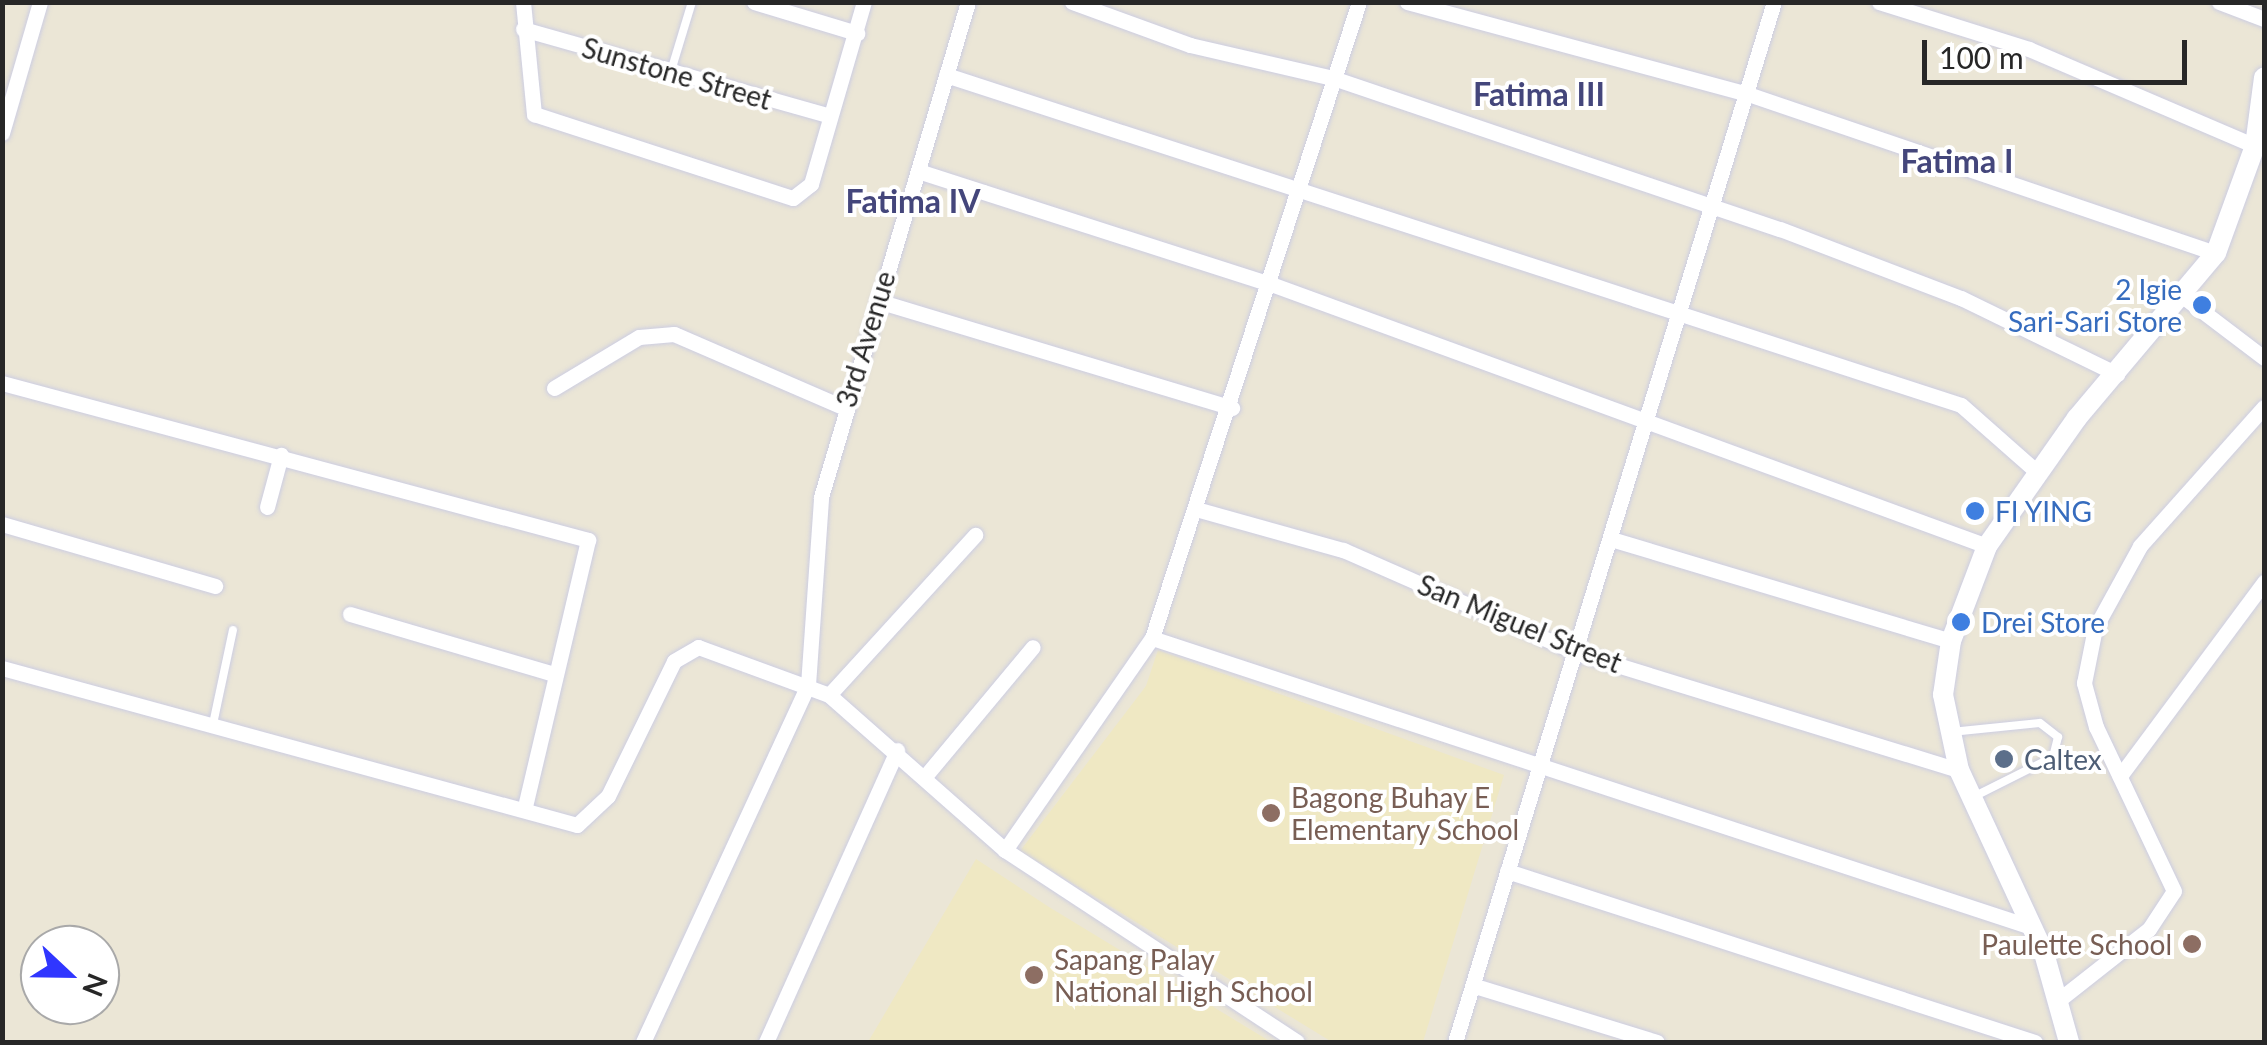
<!DOCTYPE html>
<html>
<head>
<meta charset="utf-8">
<style>
  body { margin:0 }
  #map { position:relative; width:2267px; height:1045px; overflow:hidden; background:#ebe6d6; font-family:Lato,sans-serif }
  div>[style] { position:absolute }
  .education>* { inset:0; background:#efe8c3 }
  .roads { filter:drop-shadow(0 0 2px #cccde2) drop-shadow(0 0 2px #cccde2) }
  .lane>* { height:8px; margin:-4px; padding:0 4px; transform-origin:4px; border-radius:4px; background:#fff }
  .street>* { height:15px; margin:-7.5px; padding:0 7.5px; transform-origin:7.5px; border-radius:7.5px; background:#fff }
  .secondary>* { height:20px; margin:-10px; padding:0 10px; transform-origin:10px; border-radius:10px; background:#fff }
  .dots>* { width:28px; height:28px; translate:-50% -50%; box-sizing:border-box; border:5px solid #fff; border-radius:50% }
  span { translate:-50% -50%; white-space:nowrap; text-align:center; line-height:1.15; -webkit-text-stroke:8px #fff; paint-order:stroke }
  .street-label { font-size:28px; color:#272727 }
  .shop-label { font-size:28px; color:#366cbe }
  .right { translate:-100% -50%; text-align:right }
  .left { translate:0 -50%; text-align:left }
  .service-label { font-size:28px; color:#4e5e75 }
  .education-label { font-size:28px; color:#785e54 }
  .quarter-label { font-size:32px; color:#44467b; font-weight:700 }
  .frame { position:absolute; inset:0; border:5px solid #272727; pointer-events:none }
  .north { position:absolute; left:20px; top:925px; width:100px; height:100px; box-sizing:border-box; background:#fff; border:2px solid #a9a9a9; border-radius:50%; rotate:112deg; font-size:28px; font-weight:700; line-height:40px; text-align:center; color:#272727 }
  .north::after { content:''; display:block; margin:auto; width:35px; height:45px; background:#3036ff; clip-path:polygon(50% 0,100% 100%,50% 72%,0 100%) }
  .scale { position:absolute; left:1922px; top:40px; width:265px; height:45px; box-sizing:border-box; border:5px solid #272727; border-top:0; padding-left:12px; font-size:30px; line-height:35px; white-space:nowrap; color:#272727; -webkit-text-stroke:8px #fff; paint-order:stroke }
</style>
</head>
<body>
<div id="map">
  <div class="education">
    <i style="clip-path:polygon(1158px 650px,1504px 775px,1423px 1042px,1332px 1042px,1020px 851px,1146px 686px)"></i>
    <i style="clip-path:polygon(976px 859px,1049px 907px,1271px 1042px,868px 1042px)"></i>
  </div>
  <div class="roads">
    <div class="lane">
      <i style="left:671px;top:71px;width:72px;rotate:-73.1deg"></i>
      <i style="left:213px;top:724px;width:96px;rotate:-78deg"></i>
      <i style="left:1951px;top:732px;width:89px;rotate:-5.8deg"></i>
      <i style="left:2040px;top:723px;width:23px;rotate:38deg"></i>
      <i style="left:2058px;top:737px;width:21px;rotate:104deg"></i>
      <i style="left:2053px;top:757px;width:89px;rotate:153.4deg"></i>
    </div>
    <div class="street">
      <i style="left:523px;top:2px;width:113px;rotate:84.4deg"></i>
      <i style="left:534px;top:114px;width:272px;rotate:18deg"></i>
      <i style="left:793px;top:198px;width:23px;rotate:-38deg"></i>
      <i style="left:811px;top:184px;width:190px;rotate:-73.8deg"></i>
      <i style="left:754px;top:2px;width:108px;rotate:16.8deg"></i>
      <i style="left:1072px;top:2px;width:126px;rotate:20deg"></i>
      <i style="left:1190px;top:45px;width:147px;rotate:13deg"></i>
      <i style="left:1333px;top:78px;width:472px;rotate:18.7deg"></i>
      <i style="left:1780px;top:229px;width:194px;rotate:20.9deg"></i>
      <i style="left:1961px;top:298px;width:174px;rotate:26deg"></i>
      <i style="left:1407px;top:2px;width:350px;rotate:15.1deg"></i>
      <i style="left:1745px;top:93px;width:497px;rotate:18.8deg"></i>
      <i style="left:1879px;top:2px;width:157px;rotate:17.4deg"></i>
      <i style="left:2029px;top:49px;width:246px;rotate:23.2deg"></i>
      <i style="left:2219px;top:2px;width:48px;rotate:20.7deg"></i>
      <i style="left:523px;top:29px;width:319px;rotate:15.8deg"></i>
      <i style="left:946px;top:75px;width:1067px;rotate:18.01deg"></i>
      <i style="left:1961px;top:405px;width:103px;rotate:41.4deg"></i>
      <i style="left:2px;top:133px;width:136px;rotate:-73.8deg"></i>
      <i style="left:918px;top:171px;width:371px;rotate:17.8deg"></i>
      <i style="left:1271px;top:284px;width:762px;rotate:20.1deg"></i>
      <i style="left:2185px;top:298px;width:99px;rotate:37.2deg"></i>
      <i style="left:878px;top:301px;width:370px;rotate:16.8deg"></i>
      <i style="left:2px;top:383px;width:607px;rotate:15deg"></i>
      <i style="left:588px;top:540px;width:277px;rotate:103.3deg"></i>
      <i style="left:554px;top:388px;width:99px;rotate:-31deg"></i>
      <i style="left:639px;top:337px;width:35px;rotate:-5deg"></i>
      <i style="left:674px;top:334px;width:186px;rotate:23.4deg"></i>
      <i style="left:267px;top:507px;width:54px;rotate:-74.9deg"></i>
      <i style="left:1196px;top:509px;width:153px;rotate:15.6deg"></i>
      <i style="left:1343px;top:550px;width:257px;rotate:23.7deg"></i>
      <i style="left:1578px;top:653px;width:399px;rotate:17.1deg"></i>
      <i style="left:2px;top:524px;width:222px;rotate:16.2deg"></i>
      <i style="left:1611px;top:539px;width:355px;rotate:16.7deg"></i>
      <i style="left:350px;top:614px;width:213px;rotate:16.4deg"></i>
      <i style="left:1152px;top:638px;width:925px;rotate:18.2deg"></i>
      <i style="left:2px;top:668px;width:596px;rotate:15.27deg"></i>
      <i style="left:577px;top:825px;width:42px;rotate:-43.1deg"></i>
      <i style="left:608px;top:796px;width:150px;rotate:-63.9deg"></i>
      <i style="left:674px;top:661px;width:28px;rotate:-30deg"></i>
      <i style="left:698px;top:647px;width:140px;rotate:20.1deg"></i>
      <i style="left:829px;top:695px;width:235px;rotate:41.4deg"></i>
      <i style="left:1005px;top:850px;width:349px;rotate:33.3deg"></i>
      <i style="left:829px;top:695px;width:217px;rotate:-47.6deg"></i>
      <i style="left:927px;top:774px;width:165px;rotate:-50.2deg"></i>
      <i style="left:2120px;top:776px;width:242px;rotate:-53.4deg"></i>
      <i style="left:1005px;top:850px;width:258px;rotate:-55.3deg"></i>
      <i style="left:1152px;top:638px;width:669px;rotate:-71.97deg"></i>
      <i style="left:1507px;top:871px;width:555px;rotate:17.95deg"></i>
      <i style="left:1475px;top:986px;width:190px;rotate:17.1deg"></i>
      <i style="left:2060px;top:999px;width:113px;rotate:-38.2deg"></i>
      <i style="left:2149px;top:929px;width:45px;rotate:-56.7deg"></i>
      <i style="left:2174px;top:891px;width:182px;rotate:-115.4deg"></i>
      <i style="left:2096px;top:727px;width:46px;rotate:-105.3deg"></i>
      <i style="left:2084px;top:683px;width:56px;rotate:-78.7deg"></i>
      <i style="left:2095px;top:628px;width:94px;rotate:-61.2deg"></i>
      <i style="left:2140px;top:546px;width:186px;rotate:-48.3deg"></i>
      <i style="left:643px;top:1042px;width:393px;rotate:-65.2deg"></i>
      <i style="left:808px;top:685px;width:188px;rotate:-86deg"></i>
      <i style="left:821px;top:497px;width:516px;rotate:-73.46deg"></i>
      <i style="left:766px;top:1042px;width:320px;rotate:-65.8deg"></i>
      <i style="left:1455px;top:1042px;width:1088px;rotate:-72.95deg"></i>
    </div>
    <div class="secondary">
      <i style="left:2069px;top:1042px;width:92px;rotate:-105.7deg"></i>
      <i style="left:2044px;top:953px;width:202px;rotate:-114.9deg"></i>
      <i style="left:1959px;top:770px;width:77px;rotate:-102deg"></i>
      <i style="left:1943px;top:695px;width:55px;rotate:-81.6deg"></i>
      <i style="left:1951px;top:641px;width:102px;rotate:-69.2deg"></i>
      <i style="left:1987px;top:546px;width:156px;rotate:-54.9deg"></i>
      <i style="left:2077px;top:418px;width:216px;rotate:-49.9deg"></i>
      <i style="left:2216px;top:253px;width:114px;rotate:-70deg"></i>
      <i style="left:2255px;top:146px;width:69px;rotate:-82.5deg"></i>
    </div>
  </div>
  <div class="dots">
    <i style="left:2202px;top:305px;background:#3f7fe0"></i>
    <i style="left:1975px;top:511px;background:#3f7fe0"></i>
    <i style="left:1961px;top:622px;background:#3f7fe0"></i>
    <i style="left:2004px;top:759px;background:#5c6f8a"></i>
    <i style="left:1271px;top:813px;background:#8d6e63"></i>
    <i style="left:2192px;top:944px;background:#8d6e63"></i>
    <i style="left:1034px;top:975px;background:#8d6e63"></i>
  </div>
  <div class="street-label">
    <span style="left:677px;top:73px;rotate:16deg">Sunstone Street</span>
    <span style="left:865px;top:339px;rotate:-73deg">3rd Avenue</span>
    <span style="left:1520px;top:623px;rotate:22deg">San Miguel Street</span>
  </div>
  <div class="shop-label">
    <span class="right" style="left:2182px;top:305px">2 Igie<br>Sari-Sari Store</span>
    <span class="left" style="left:1995px;top:511px">FI YING</span>
    <span class="left" style="left:1981px;top:622px">Drei Store</span>
  </div>
  <div class="service-label">
    <span class="left" style="left:2024px;top:759px">Caltex</span>
  </div>
  <div class="education-label">
    <span class="left" style="left:1291px;top:813px">Bagong Buhay E<br>Elementary School</span>
    <span class="right" style="left:2172px;top:944px">Paulette School</span>
    <span class="left" style="left:1054px;top:975px">Sapang Palay<br>National High School</span>
  </div>
  <div class="quarter-label">
    <span style="left:1539px;top:94px">Fatima III</span>
    <span style="left:1957px;top:161px">Fatima I</span>
    <span style="left:913px;top:201px">Fatima IV</span>
  </div>
  <div class="frame"></div>
  <div class="north">N</div>
  <div class="scale">100 m</div>
</div>
</body>
</html>
